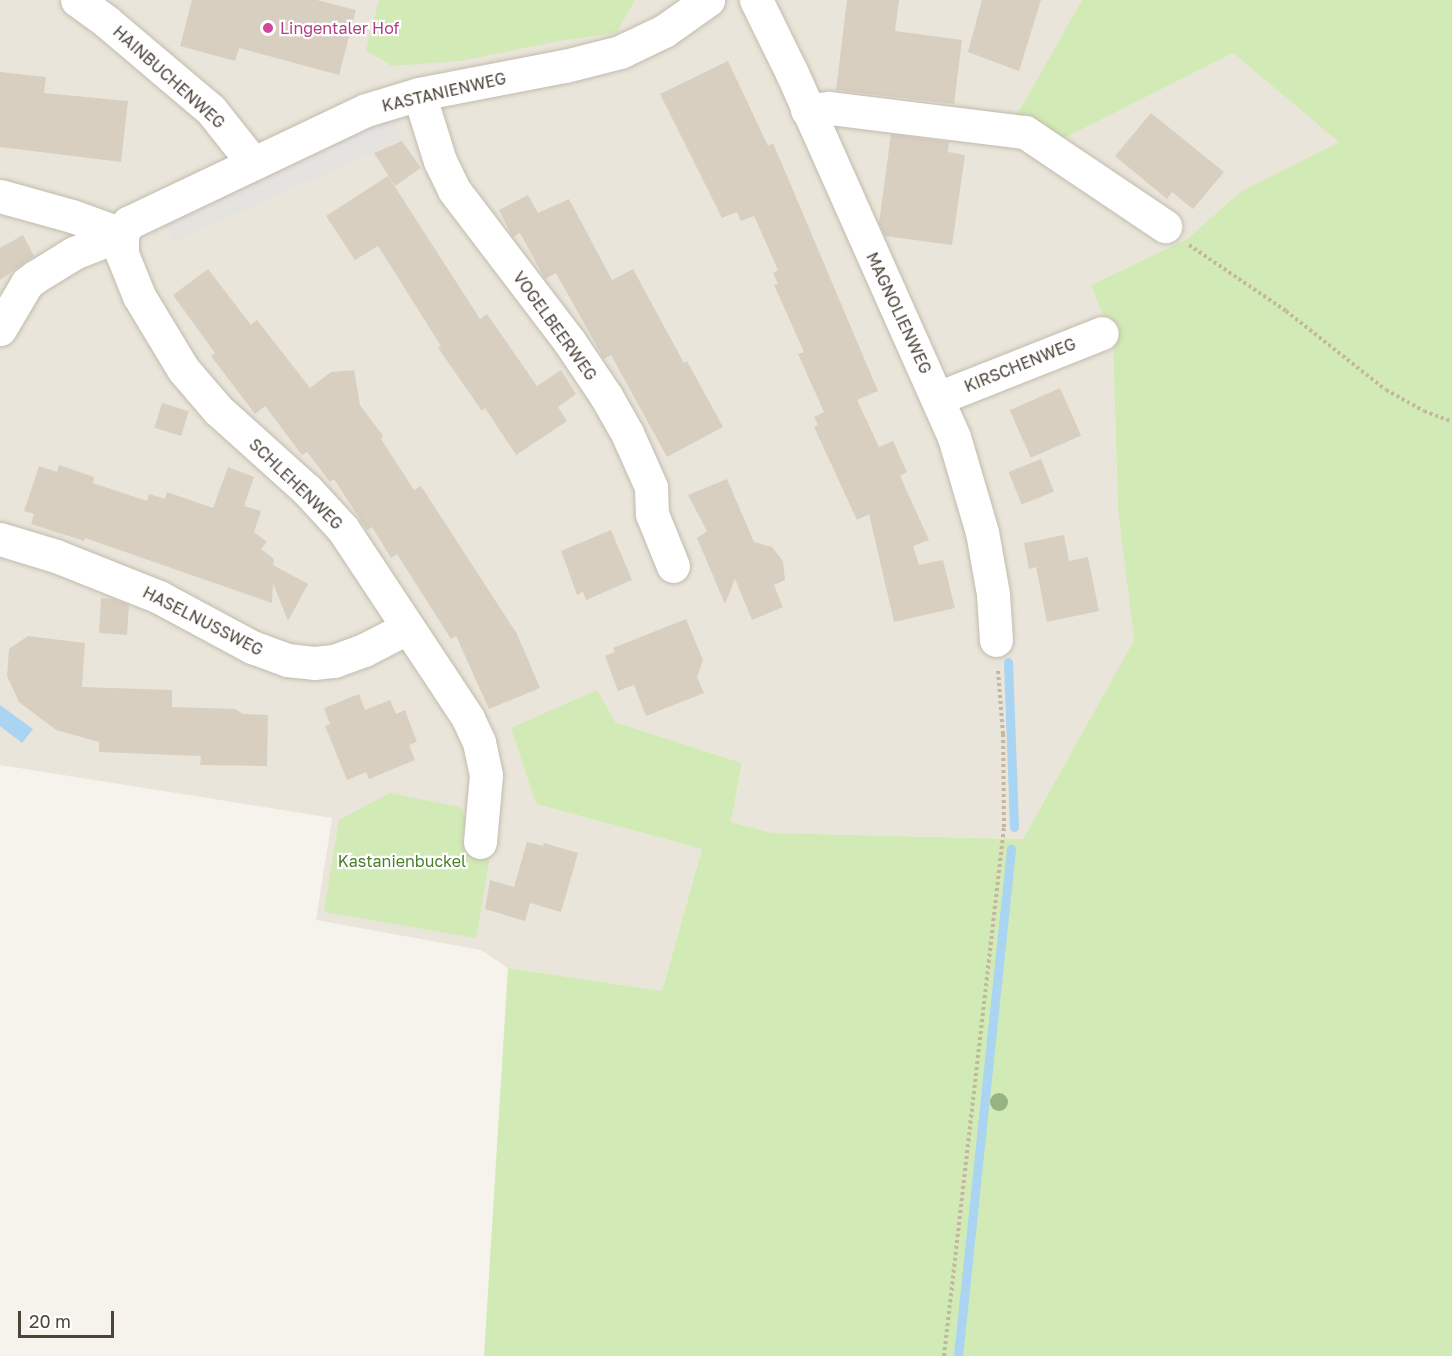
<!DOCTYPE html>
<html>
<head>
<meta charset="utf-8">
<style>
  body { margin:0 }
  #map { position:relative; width:1452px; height:1356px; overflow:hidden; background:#f6f3ec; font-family:"Golos Text",sans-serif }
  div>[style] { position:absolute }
  .residential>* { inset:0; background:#eae5da }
  .green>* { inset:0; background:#d2eab5 }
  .parking>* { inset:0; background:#e5e3e0; transform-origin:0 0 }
  .water>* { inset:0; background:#a9d4f2 }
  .stream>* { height:9px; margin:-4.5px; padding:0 4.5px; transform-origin:4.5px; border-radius:4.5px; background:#a9d4f2 }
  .building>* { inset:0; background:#d8cfc1; transform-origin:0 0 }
  .path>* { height:4px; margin-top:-2px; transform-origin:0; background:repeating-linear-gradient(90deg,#c4b79f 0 3px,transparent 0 6px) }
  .roads { filter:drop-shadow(0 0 2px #c2bbae) drop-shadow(0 0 2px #c2bbae) }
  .minor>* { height:33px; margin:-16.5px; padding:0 16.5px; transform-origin:16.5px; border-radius:16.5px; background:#fff }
  .trees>* { width:18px; height:18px; margin:-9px; border-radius:50%; background:#97b381 }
  .dots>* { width:16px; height:16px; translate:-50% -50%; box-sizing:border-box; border:3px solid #fff; border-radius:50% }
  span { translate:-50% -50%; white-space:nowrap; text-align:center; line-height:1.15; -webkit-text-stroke:4.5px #fff; paint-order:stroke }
  .hotel-label { font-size:16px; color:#b23c85 }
  .left { translate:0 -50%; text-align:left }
  .street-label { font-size:16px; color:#4b4439 }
  .park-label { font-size:16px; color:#4a7f2a }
  .scale { position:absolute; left:18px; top:1311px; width:96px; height:27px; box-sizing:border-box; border:3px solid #4b4439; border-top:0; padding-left:8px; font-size:18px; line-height:21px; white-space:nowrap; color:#4b4439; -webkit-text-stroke:4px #fff; paint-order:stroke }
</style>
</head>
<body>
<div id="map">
  <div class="residential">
    <i style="clip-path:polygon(0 0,1082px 0,1013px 121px,1056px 141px,1233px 53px,1340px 142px,1240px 192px,1187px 239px,1091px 285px,1113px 342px,1118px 511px,1134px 640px,1023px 839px,773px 833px,731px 822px,742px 763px,615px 722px,536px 804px,702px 849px,662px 991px,508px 968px,481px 950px,316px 920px,332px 818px,0 765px)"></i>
  </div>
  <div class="green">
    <i style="clip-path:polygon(379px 0,635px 0,616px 33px,559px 41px,460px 61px,392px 66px,366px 50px)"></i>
    <i style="clip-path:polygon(1082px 0,1452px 0,1452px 1356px,484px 1356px,508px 968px,662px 991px,702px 849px,536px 804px,511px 728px,597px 690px,615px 722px,742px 763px,731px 822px,773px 833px,1023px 839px,1134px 640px,1118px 511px,1113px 342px,1091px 285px,1187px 239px,1240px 192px,1339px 142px,1233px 53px,1056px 142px,1013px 121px)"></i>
    <i style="clip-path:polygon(390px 793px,460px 807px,466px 819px,462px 839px,492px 844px,476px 938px,324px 912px,339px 820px)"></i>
  </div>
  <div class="parking">
    <i style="left:391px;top:115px;width:27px;height:251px;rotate:66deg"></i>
  </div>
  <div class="water">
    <i style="clip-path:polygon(0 705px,33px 729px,22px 743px,0 726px)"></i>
  </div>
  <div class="stream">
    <i style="left:1008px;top:662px;width:165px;rotate:87.9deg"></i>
    <i style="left:958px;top:1356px;width:510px;rotate:-84.03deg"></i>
  </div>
  <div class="building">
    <i style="clip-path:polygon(192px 0,317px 0,356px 10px,339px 75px,239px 48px,235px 61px,180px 46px)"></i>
    <i style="clip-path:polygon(847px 0,899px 0,895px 31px,962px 40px,954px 104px,836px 90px)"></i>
    <i style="clip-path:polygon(982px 0,1041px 0,1019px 71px,968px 52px)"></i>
    <i style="clip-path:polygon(728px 61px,768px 146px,773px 143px,878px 391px,857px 400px,879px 447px,893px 441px,907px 472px,900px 476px,929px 540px,913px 546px,919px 565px,943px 560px,955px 608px,894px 622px,869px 514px,857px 520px,814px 427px,818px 425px,814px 417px,824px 412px,798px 354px,804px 352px,774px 285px,778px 284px,773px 273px,778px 270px,754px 216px,741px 221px,737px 212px,722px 218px,660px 94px)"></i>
    <i style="clip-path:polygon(0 72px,46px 77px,44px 93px,128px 101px,121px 162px,0 147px)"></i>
    <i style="clip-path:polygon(1151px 113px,1224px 172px,1193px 209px,1172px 192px,1167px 199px,1115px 156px)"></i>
    <i style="clip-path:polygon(891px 134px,949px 142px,948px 152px,965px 155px,952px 245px,885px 236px,879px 223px)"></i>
    <i style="clip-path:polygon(402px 141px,421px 168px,395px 186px,374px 153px)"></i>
    <i style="clip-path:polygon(388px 176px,480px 319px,487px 314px,537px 386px,561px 370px,576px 394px,558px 407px,567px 421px,516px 455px,485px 408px,482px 411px,438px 348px,441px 346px,378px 246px,355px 260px,326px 216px)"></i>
    <i style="clip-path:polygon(528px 195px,538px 213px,569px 199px,612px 280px,633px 269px,684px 363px,687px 361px,723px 427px,667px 457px,611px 355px,604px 359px,556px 273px,545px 279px,520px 233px,513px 237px,499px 210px)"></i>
    <i style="clip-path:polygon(23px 235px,34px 256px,0 280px,0 248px)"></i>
    <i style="clip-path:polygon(208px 269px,251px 325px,257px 320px,310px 388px,331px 372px,354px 370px,360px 405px,383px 436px,381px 439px,414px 490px,421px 486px,517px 634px,540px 688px,489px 709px,456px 636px,451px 639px,397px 554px,391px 558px,372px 527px,367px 530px,334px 479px,330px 482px,307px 452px,302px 455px,265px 406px,255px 414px,211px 356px,215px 353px,173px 295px)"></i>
    <i style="left:1060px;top:388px;width:52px;height:55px;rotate:66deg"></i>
    <i style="left:162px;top:403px;width:28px;height:26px;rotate:17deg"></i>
    <i style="left:1041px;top:459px;width:35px;height:35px;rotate:68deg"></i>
    <i style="clip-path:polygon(59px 465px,94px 477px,93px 483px,147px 501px,149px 494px,165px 499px,167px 492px,213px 508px,228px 467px,254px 477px,244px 506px,261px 511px,254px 532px,267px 542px,261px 549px,274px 559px,273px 565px,308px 584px,288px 621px,273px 583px,272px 603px,85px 538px,84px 541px,31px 524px,34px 514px,24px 511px,39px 466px,57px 472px)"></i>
    <i style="clip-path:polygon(727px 479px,754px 542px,772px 547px,783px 561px,785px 580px,774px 585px,783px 607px,752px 620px,735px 579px,725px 604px,697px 538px,707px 531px,688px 495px)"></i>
    <i style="clip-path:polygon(611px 530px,632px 580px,586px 600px,583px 592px,577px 595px,561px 551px)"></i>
    <i style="clip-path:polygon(1064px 535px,1069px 561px,1088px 557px,1099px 611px,1047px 622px,1036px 567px,1029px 569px,1024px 543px)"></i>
    <i style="clip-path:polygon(101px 598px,113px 599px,129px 605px,127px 635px,99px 633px)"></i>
    <i style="clip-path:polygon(686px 619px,703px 660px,697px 677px,704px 693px,646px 716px,634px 685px,618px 691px,605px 656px,615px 652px,613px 648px)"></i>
    <i style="clip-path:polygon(28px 636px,85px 643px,82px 687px,172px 690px,172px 707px,235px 709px,243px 714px,268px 715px,267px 766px,200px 765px,201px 756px,99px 752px,99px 742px,56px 730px,19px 702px,7px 676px,9px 649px)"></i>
    <i style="clip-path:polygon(359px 694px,365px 710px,390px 700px,396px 714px,405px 710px,417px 742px,409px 745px,415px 760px,369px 779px,366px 772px,347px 780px,325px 726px,330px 724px,324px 708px)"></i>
    <i style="clip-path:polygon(527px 842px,543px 846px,544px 843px,578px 853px,561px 912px,530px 903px,525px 921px,485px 909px,490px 880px,514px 887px)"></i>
  </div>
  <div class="path">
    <i style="left:1189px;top:245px;width:117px;rotate:34.2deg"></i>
    <i style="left:1286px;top:311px;width:127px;rotate:38.3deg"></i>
    <i style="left:1386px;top:390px;width:43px;rotate:28.9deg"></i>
    <i style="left:1424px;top:411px;width:30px;rotate:21deg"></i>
    <i style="left:944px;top:1356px;width:532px;rotate:-83.53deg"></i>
    <i style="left:1004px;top:827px;width:93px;rotate:-90.6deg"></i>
    <i style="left:1003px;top:734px;width:64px;rotate:-94.5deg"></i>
  </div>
  <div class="roads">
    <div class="minor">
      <i style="left:77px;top:0;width:37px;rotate:36deg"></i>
      <i style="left:107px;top:22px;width:136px;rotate:40.2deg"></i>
      <i style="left:211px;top:110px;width:68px;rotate:51.6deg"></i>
      <i style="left:756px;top:0;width:79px;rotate:63.8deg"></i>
      <i style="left:791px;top:71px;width:401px;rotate:66deg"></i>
      <i style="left:954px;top:437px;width:99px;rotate:73.6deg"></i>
      <i style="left:982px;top:532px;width:63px;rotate:79.9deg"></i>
      <i style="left:993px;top:594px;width:46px;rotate:86.3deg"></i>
      <i style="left:419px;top:94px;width:70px;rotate:72.6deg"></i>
      <i style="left:440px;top:161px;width:32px;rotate:64deg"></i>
      <i style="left:454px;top:190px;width:190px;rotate:52.7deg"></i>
      <i style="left:569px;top:341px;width:66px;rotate:56.1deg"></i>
      <i style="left:606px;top:396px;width:43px;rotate:60.4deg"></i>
      <i style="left:627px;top:433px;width:59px;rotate:66deg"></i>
      <i style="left:651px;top:487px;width:27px;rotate:88deg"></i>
      <i style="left:652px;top:514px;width:56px;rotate:68deg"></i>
      <i style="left:807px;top:110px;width:22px;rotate:-5deg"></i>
      <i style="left:829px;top:108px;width:197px;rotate:7deg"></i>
      <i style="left:1025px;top:132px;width:169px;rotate:33.9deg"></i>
      <i style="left:0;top:196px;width:75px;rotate:15.5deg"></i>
      <i style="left:72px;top:216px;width:53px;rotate:19.8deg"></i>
      <i style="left:0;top:329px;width:53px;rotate:-59.6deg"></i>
      <i style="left:27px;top:283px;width:10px;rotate:-37deg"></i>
      <i style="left:35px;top:277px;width:46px;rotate:-31.6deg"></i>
      <i style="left:74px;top:253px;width:52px;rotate:-21.6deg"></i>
      <i style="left:938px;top:398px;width:176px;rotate:-21.6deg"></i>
      <i style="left:0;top:539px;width:59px;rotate:16.9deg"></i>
      <i style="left:56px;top:556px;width:111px;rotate:21.7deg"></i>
      <i style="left:159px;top:597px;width:106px;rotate:28.3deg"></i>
      <i style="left:252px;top:647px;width:37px;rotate:20deg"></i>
      <i style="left:287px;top:660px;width:27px;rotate:6deg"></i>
      <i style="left:314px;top:663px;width:20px;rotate:-6deg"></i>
      <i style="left:334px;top:661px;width:32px;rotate:-20deg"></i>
      <i style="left:364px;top:650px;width:48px;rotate:-27.1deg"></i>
      <i style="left:480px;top:842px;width:67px;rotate:-84.9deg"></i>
      <i style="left:486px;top:775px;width:34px;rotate:-102deg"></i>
      <i style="left:479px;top:742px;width:26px;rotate:-115deg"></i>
      <i style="left:468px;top:718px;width:227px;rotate:-123.5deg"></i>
      <i style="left:343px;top:529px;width:53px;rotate:-132.7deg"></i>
      <i style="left:307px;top:490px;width:120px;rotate:-138deg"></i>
      <i style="left:218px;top:410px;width:54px;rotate:-130.5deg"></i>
      <i style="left:183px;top:369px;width:85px;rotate:-121.1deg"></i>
      <i style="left:139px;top:296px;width:45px;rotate:-112deg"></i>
      <i style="left:122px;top:254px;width:20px;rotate:-90deg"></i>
      <i style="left:122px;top:234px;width:13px;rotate:-61deg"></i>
      <i style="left:128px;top:223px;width:263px;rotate:-25.4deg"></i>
      <i style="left:366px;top:110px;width:55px;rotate:-16.8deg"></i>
      <i style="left:419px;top:94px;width:149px;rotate:-10.9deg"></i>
      <i style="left:565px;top:66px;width:57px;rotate:-14.3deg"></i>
      <i style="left:620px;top:52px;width:49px;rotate:-25.5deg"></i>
      <i style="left:664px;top:31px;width:54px;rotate:-35.2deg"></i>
    </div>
  </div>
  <div class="trees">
    <i style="left:999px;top:1102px"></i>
  </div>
  <div class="dots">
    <i style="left:268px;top:28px;background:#d1479c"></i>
  </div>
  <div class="hotel-label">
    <span class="left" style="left:280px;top:28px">Lingentaler Hof</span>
  </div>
  <div class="street-label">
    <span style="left:169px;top:77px;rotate:42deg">HAINBUCHENWEG</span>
    <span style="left:444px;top:92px;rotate:-13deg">KASTANIENWEG</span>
    <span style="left:899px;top:313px;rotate:65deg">MAGNOLIENWEG</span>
    <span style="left:555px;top:326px;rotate:54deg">VOGELBEERWEG</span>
    <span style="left:1020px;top:365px;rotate:-22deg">KIRSCHENWEG</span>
    <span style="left:296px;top:484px;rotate:44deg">SCHLEHENWEG</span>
    <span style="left:203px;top:621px;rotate:27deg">HASELNUSSWEG</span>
  </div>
  <div class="park-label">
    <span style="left:402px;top:861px">Kastanienbuckel</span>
  </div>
  <div class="scale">20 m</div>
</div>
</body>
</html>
